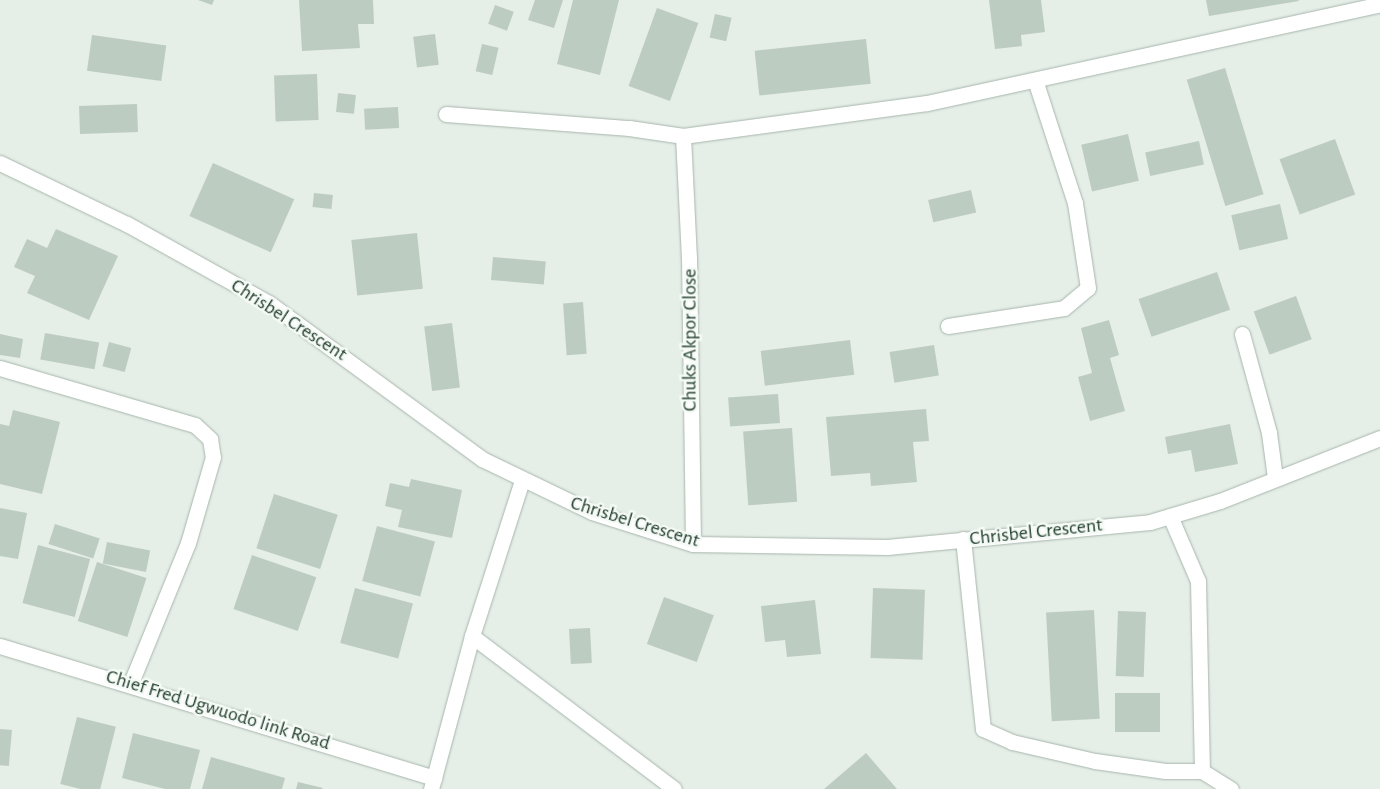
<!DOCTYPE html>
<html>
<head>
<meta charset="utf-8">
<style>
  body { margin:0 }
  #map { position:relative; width:1380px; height:789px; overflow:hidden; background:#e5eee7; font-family:"Alegreya Sans",sans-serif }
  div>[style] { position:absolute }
  .building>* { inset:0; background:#bdccc1; transform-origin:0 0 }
  .roads { filter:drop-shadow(0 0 1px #a7b6ac) drop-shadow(0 0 1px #a7b6ac) }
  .minor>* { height:15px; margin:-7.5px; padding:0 7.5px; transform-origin:7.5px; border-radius:7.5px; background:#fff }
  span { translate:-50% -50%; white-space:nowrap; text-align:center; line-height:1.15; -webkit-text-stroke:5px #f5faf6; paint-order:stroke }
  .street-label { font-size:20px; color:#24402f }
</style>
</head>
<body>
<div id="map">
  <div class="building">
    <i style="clip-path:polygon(198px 0,214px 0,212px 5px)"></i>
    <i style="clip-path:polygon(299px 0,373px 0,374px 24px,358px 24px,360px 48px,302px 51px)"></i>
    <i style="clip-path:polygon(535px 0,563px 0,554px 28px,528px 20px)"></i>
    <i style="clip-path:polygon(573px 0,619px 0,600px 75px,557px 64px)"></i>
    <i style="clip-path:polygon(989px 0,1041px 0,1045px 32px,1021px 35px,1022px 46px,995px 49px)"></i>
    <i style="clip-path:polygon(1206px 0,1298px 0,1299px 1px,1209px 16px)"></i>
    <i style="left:495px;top:5px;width:20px;height:20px;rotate:20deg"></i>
    <i style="left:657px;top:8px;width:44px;height:83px;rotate:20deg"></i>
    <i style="left:715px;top:14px;width:17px;height:24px;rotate:13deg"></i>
    <i style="left:435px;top:34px;width:31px;height:22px;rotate:83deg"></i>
    <i style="left:92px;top:35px;width:75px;height:36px;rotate:8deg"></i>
    <i style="left:866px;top:39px;width:45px;height:112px;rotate:84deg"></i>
    <i style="left:482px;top:44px;width:17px;height:28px;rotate:13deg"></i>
    <i style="left:1225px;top:68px;width:132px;height:40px;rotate:73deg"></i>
    <i style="left:317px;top:74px;width:46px;height:43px;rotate:88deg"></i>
    <i style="left:338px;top:93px;width:18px;height:19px;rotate:6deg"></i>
    <i style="left:137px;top:104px;width:28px;height:58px;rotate:88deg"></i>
    <i style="left:398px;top:107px;width:21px;height:34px;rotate:87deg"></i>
    <i style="left:1128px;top:134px;width:48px;height:48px;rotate:77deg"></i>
    <i style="left:1335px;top:139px;width:59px;height:59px;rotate:70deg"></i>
    <i style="left:1199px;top:141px;width:24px;height:55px;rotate:78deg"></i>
    <i style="left:213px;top:163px;width:89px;height:58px;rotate:24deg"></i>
    <i style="left:971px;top:190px;width:23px;height:44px;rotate:77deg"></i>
    <i style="left:314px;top:193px;width:19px;height:14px;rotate:6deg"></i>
    <i style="left:1280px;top:204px;width:36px;height:50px;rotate:77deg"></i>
    <i style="clip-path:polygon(56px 229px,118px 256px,89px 320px,27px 293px,35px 276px,14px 267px,27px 239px,47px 248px)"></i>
    <i style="left:417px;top:233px;width:56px;height:66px;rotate:84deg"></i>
    <i style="left:493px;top:257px;width:53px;height:23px;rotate:5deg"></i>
    <i style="left:1217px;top:272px;width:40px;height:83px;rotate:71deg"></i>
    <i style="left:1296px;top:296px;width:46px;height:45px;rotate:70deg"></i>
    <i style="left:583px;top:302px;width:52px;height:20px;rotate:86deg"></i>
    <i style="clip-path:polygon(1109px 320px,1119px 355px,1110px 358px,1125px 411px,1090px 421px,1078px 377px,1092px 373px,1081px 328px)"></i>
    <i style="left:452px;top:323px;width:65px;height:28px;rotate:83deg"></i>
    <i style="left:45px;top:333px;width:55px;height:27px;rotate:10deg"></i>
    <i style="clip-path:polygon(0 334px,23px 339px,20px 358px,0 355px)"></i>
    <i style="left:850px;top:340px;width:35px;height:90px;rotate:83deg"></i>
    <i style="left:109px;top:342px;width:23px;height:25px;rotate:15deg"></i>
    <i style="left:934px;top:345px;width:31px;height:45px;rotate:81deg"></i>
    <i style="left:778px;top:394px;width:29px;height:50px;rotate:86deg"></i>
    <i style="clip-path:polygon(926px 409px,929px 441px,913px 442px,917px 482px,871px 486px,870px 473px,831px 476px,826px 417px)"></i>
    <i style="clip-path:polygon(13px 410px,60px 422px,42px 494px,0 484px,0 424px,9px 426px)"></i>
    <i style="clip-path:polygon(1230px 424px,1238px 464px,1195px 472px,1191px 450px,1168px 454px,1165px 437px)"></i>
    <i style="left:792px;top:428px;width:74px;height:49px;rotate:86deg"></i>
    <i style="clip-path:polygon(411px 479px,462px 490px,452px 538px,398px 527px,402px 510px,385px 506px,390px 483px,409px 487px)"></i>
    <i style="left:274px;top:494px;width:67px;height:57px;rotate:18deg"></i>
    <i style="clip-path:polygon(0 508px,27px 513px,18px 559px,0 556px)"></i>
    <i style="left:55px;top:524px;width:47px;height:21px;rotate:18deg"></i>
    <i style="left:377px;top:526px;width:60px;height:57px;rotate:15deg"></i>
    <i style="left:107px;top:542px;width:44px;height:22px;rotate:11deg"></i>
    <i style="left:38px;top:545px;width:54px;height:60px;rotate:15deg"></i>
    <i style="left:252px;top:555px;width:68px;height:57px;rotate:19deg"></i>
    <i style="left:97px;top:562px;width:52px;height:62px;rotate:18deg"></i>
    <i style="left:355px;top:588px;width:60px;height:57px;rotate:15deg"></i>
    <i style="left:873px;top:588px;width:52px;height:70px;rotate:2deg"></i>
    <i style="left:664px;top:597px;width:53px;height:50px;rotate:20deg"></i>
    <i style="clip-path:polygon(815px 600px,821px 654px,787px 657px,785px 640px,765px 642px,761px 606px)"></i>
    <i style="left:1094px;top:610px;width:109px;height:48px;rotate:87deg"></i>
    <i style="left:1118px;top:611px;width:28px;height:65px;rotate:2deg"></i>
    <i style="left:590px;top:628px;width:35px;height:21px;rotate:87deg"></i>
    <i style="left:1115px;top:693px;width:45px;height:39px"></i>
    <i style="left:77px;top:717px;width:40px;height:69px;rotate:14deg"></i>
    <i style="left:0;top:729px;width:12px;height:36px;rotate:5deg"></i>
    <i style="clip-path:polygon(133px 733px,200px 750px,190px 789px,165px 789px,122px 778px)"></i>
    <i style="clip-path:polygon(866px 753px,897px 789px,824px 789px)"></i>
    <i style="clip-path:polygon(211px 757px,285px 778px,282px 789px,202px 789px)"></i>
    <i style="clip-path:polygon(298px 782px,323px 788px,322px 789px,296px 789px)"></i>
  </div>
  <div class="roads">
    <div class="minor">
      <i style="left:446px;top:114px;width:184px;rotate:4.4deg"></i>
      <i style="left:629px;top:128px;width:55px;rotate:8.4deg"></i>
      <i style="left:683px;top:136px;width:246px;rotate:-7.7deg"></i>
      <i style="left:927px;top:103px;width:464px;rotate:-12.3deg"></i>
      <i style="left:683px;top:136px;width:121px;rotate:87.2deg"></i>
      <i style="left:689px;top:257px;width:287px;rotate:89.2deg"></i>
      <i style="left:0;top:163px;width:141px;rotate:25.7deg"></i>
      <i style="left:127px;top:224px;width:162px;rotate:29.1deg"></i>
      <i style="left:269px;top:303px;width:264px;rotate:36.2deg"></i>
      <i style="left:482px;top:459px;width:122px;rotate:25.7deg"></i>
      <i style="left:592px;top:512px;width:106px;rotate:17.6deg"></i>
      <i style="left:693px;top:544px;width:194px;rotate:0.9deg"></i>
      <i style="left:887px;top:547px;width:264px;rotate:-5.4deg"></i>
      <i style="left:1150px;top:522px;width:73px;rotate:-16.7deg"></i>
      <i style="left:1220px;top:501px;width:172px;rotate:-21.5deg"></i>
      <i style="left:948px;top:326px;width:117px;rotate:-8.8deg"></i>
      <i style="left:1064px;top:308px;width:31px;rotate:-40deg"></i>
      <i style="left:1088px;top:288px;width:86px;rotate:-98.7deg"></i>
      <i style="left:1075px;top:203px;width:129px;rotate:-108deg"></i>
      <i style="left:1242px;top:334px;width:103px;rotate:74.7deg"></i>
      <i style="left:1269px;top:433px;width:45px;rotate:82.4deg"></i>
      <i style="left:0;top:368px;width:203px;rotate:16.3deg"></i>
      <i style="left:195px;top:425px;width:21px;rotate:43deg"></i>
      <i style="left:210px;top:439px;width:18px;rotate:81deg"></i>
      <i style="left:213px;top:457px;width:90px;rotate:106.2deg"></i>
      <i style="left:188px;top:543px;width:151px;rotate:112.2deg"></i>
      <i style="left:1170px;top:516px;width:71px;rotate:66.7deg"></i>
      <i style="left:1198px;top:581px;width:190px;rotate:88.8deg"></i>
      <i style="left:1202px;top:771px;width:34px;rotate:32deg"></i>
      <i style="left:963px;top:539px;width:191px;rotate:84deg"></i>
      <i style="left:983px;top:729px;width:32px;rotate:24deg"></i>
      <i style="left:1012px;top:742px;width:85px;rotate:12.9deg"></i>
      <i style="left:1095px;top:761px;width:71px;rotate:8.1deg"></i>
      <i style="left:1165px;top:771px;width:37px"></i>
      <i style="left:472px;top:636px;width:253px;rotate:37.1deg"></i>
      <i style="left:0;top:646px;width:454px;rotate:16.9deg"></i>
      <i style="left:431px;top:789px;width:158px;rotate:-75deg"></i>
      <i style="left:472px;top:636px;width:164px;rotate:-72.2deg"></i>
    </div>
  </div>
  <div class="street-label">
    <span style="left:289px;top:320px;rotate:33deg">Chrisbel Crescent</span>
    <span style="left:690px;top:340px;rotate:-90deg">Chuks Akpor Close</span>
    <span style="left:635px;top:522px;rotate:17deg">Chrisbel Crescent</span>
    <span style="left:1036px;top:532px;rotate:-6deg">Chrisbel Crescent</span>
    <span style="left:218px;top:710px;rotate:17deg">Chief Fred Ugwuodo link Road</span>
  </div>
</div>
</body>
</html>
